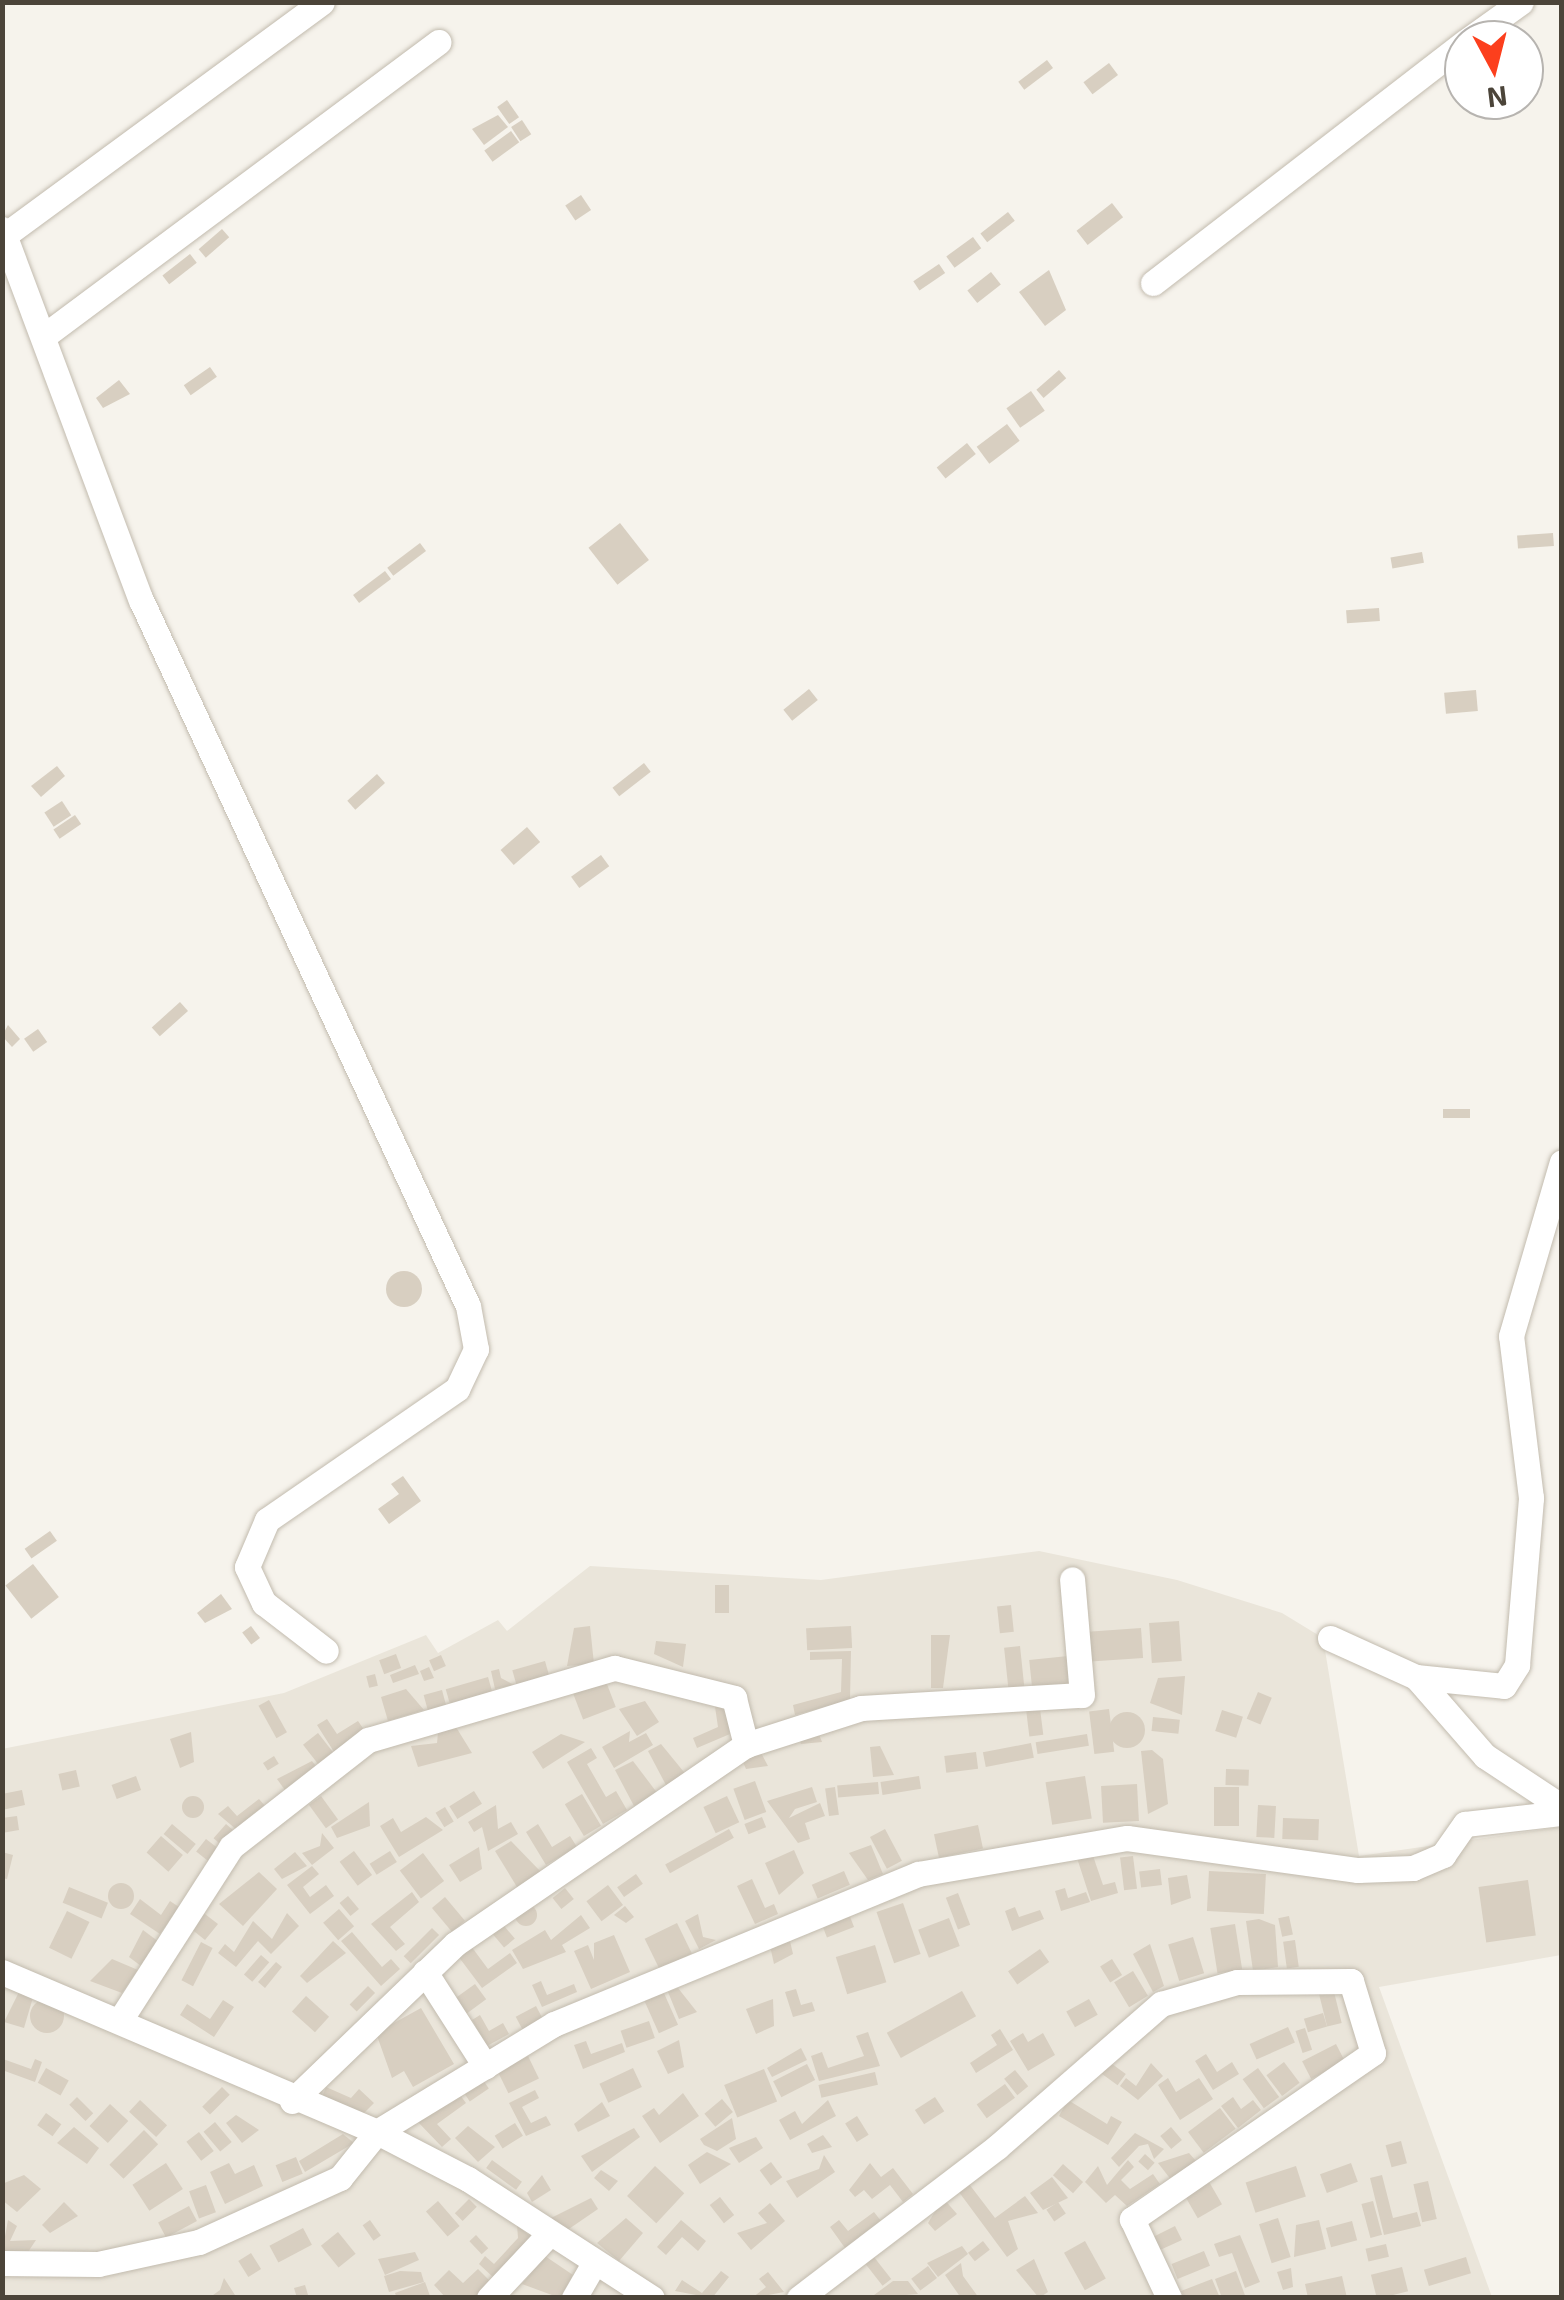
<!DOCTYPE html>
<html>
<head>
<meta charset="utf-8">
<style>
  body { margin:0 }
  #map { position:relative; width:1564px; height:2300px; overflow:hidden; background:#f6f3ec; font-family:"Exo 2",sans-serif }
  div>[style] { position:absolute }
  .residential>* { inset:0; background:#eae5da }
  .building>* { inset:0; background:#d8cfc1; transform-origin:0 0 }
  .round { border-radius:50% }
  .roads { filter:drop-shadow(0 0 2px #c2bbae) drop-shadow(0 0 2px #c2bbae) }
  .minor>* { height:25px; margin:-12.5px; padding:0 12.5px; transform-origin:12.5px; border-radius:12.5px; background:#fff }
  span { translate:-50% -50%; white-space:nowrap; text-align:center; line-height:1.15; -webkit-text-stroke:8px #fff; paint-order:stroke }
  .frame { position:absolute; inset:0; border:5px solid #4b4439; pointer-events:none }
  .north { position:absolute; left:1444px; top:20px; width:100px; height:100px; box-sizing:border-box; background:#fff; border:2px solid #b7b4b0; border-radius:50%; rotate:173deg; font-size:28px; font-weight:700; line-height:40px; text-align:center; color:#4b4439 }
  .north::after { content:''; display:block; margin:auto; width:35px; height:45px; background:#fc3f1d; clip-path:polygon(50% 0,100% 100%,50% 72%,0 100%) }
</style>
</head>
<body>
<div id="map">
  <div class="residential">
    <i style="clip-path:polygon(1039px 1551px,1177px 1580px,1282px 1613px,1323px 1638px,1359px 1856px,1561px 1827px,1561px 1955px,1379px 1987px,1492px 2297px,3px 2297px,2px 1749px,284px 1693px,426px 1635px,438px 1653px,498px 1620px,507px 1631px,590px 1566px,821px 1580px)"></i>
  </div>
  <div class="building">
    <i style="left:1047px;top:60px;width:10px;height:36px;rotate:53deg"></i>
    <i style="left:1109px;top:63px;width:15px;height:32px;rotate:53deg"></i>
    <i style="left:507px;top:100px;width:21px;height:12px;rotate:55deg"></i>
    <i style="clip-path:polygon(498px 115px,508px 127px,484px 145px,472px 129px)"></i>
    <i style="left:522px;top:120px;width:17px;height:13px;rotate:57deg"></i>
    <i style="left:511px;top:131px;width:14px;height:33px;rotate:54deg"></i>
    <i style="left:581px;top:195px;width:18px;height:19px;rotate:56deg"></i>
    <i style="left:1112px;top:203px;width:18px;height:45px;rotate:52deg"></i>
    <i style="left:1008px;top:212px;width:11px;height:35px;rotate:52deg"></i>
    <i style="left:222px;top:229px;width:11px;height:31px;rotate:49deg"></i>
    <i style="left:973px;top:237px;width:14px;height:33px;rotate:54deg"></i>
    <i style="left:190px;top:254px;width:11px;height:35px;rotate:52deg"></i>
    <i style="left:939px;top:264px;width:11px;height:31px;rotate:56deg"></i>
    <i style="clip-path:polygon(1049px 270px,1066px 310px,1045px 326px,1019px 292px)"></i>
    <i style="left:991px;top:272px;width:16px;height:30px;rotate:52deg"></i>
    <i style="left:210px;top:367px;width:12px;height:32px;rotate:55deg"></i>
    <i style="left:1059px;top:370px;width:11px;height:30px;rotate:49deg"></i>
    <i style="clip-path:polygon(119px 380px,130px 394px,103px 408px,96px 398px)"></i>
    <i style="left:1031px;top:391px;width:24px;height:30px;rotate:55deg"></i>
    <i style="left:1007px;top:424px;width:21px;height:38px;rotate:53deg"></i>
    <i style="left:967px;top:443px;width:14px;height:39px;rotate:51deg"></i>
    <i style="left:620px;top:523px;width:47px;height:40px;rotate:52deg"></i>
    <i style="left:1553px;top:533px;width:13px;height:36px;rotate:86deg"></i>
    <i style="left:420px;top:543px;width:10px;height:41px;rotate:53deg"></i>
    <i style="left:1422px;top:552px;width:11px;height:32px;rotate:80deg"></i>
    <i style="left:385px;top:571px;width:10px;height:40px;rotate:53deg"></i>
    <i style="left:1379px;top:608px;width:13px;height:33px;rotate:86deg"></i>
    <i style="left:809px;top:689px;width:14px;height:33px;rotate:51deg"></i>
    <i style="left:1476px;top:690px;width:21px;height:32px;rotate:85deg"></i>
    <i style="left:644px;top:763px;width:11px;height:40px;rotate:52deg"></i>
    <i style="clip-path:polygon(57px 766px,65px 776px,41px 797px,31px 786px)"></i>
    <i style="left:377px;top:774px;width:12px;height:40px;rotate:48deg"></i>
    <i style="left:62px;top:801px;width:17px;height:21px;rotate:57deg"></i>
    <i style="left:75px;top:815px;width:11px;height:26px;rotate:56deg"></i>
    <i style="left:527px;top:827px;width:20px;height:35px;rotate:49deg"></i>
    <i style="left:601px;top:855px;width:14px;height:37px;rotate:54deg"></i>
    <i style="left:180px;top:1002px;width:12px;height:38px;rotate:48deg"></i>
    <i style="clip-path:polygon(8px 1025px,20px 1039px,12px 1047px,2px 1036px)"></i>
    <i style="left:38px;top:1029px;width:16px;height:17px;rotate:55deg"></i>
    <i style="left:1470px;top:1109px;width:9px;height:27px;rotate:90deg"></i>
    <i class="round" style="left:386px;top:1271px;width:36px;height:36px"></i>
    <i style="clip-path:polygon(403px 1476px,421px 1501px,389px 1524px,378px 1509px,399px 1494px,391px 1484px)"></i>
    <i style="left:50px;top:1531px;width:12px;height:31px;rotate:55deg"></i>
    <i style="left:33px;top:1564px;width:42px;height:35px;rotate:52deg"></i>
    <i style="left:715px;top:1585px;width:14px;height:28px"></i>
    <i style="clip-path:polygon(221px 1594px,232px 1609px,205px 1623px,197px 1613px)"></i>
    <i style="left:1011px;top:1605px;width:27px;height:14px;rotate:84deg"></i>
    <i style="left:1179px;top:1621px;width:40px;height:30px;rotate:86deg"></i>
    <i style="left:251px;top:1626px;width:15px;height:11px;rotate:53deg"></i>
    <i style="clip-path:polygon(590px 1626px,594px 1664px,567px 1666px,574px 1628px)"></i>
    <i style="left:851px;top:1626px;width:22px;height:45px;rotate:87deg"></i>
    <i style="left:1141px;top:1628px;width:30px;height:60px;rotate:86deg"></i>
    <i style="clip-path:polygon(931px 1635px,950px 1635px,943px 1688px,931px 1688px)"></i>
    <i style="clip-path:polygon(656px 1641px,686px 1644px,683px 1667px,654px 1654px)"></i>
    <i style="left:1020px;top:1646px;width:44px;height:16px;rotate:84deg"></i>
    <i style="clip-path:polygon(851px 1651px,850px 1700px,795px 1715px,793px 1705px,841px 1692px,842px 1659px,810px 1660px,810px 1652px)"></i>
    <i style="left:396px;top:1654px;width:15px;height:18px;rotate:70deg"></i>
    <i style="left:441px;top:1655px;width:12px;height:13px;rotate:66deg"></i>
    <i style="left:1068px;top:1656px;width:30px;height:39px;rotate:84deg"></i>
    <i style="left:545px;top:1661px;width:15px;height:34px;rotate:74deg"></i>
    <i style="clip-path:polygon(415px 1665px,419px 1674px,393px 1683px,390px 1675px)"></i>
    <i style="clip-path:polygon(429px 1667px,434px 1678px,424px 1681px,420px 1671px)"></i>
    <i style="clip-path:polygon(499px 1669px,501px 1678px,514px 1685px,495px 1689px,491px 1671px)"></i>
    <i style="left:375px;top:1674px;width:12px;height:9px;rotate:76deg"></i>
    <i style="clip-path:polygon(1185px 1676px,1182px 1715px,1150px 1703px,1158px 1678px)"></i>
    <i style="left:488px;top:1677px;width:15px;height:44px;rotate:74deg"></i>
    <i style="left:605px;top:1679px;width:30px;height:35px;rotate:69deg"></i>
    <i style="clip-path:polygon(406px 1689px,424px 1710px,388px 1721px,381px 1697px)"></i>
    <i style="left:442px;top:1690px;width:16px;height:19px;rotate:75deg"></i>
    <i style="left:1258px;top:1692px;width:15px;height:29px;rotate:23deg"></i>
    <i style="clip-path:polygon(724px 1698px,730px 1734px,697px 1748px,693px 1738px,718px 1727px,714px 1700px)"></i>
    <i style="left:269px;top:1700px;width:37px;height:12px;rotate:61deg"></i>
    <i style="left:1039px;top:1700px;width:35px;height:14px;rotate:83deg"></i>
    <i style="clip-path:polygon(645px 1701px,659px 1722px,637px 1736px,619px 1709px)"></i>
    <i style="left:1109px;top:1709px;width:43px;height:20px;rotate:83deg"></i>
    <i style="left:1222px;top:1710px;width:22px;height:22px;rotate:18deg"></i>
    <i class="round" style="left:1109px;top:1712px;width:36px;height:36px"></i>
    <i style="left:1153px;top:1717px;width:27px;height:14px;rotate:6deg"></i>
    <i style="clip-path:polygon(327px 1719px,337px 1734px,358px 1721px,367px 1734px,336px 1755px,317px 1725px)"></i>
    <i style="clip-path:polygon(451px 1719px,472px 1753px,418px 1767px,411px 1746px,437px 1743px,439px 1723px)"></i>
    <i style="clip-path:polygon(816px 1727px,822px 1742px,801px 1744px,797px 1734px)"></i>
    <i style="clip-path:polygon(630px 1731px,629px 1742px,646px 1733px,653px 1745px,614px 1768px,602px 1747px)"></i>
    <i style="clip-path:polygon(191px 1732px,194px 1762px,180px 1768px,170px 1739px)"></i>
    <i style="left:318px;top:1733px;width:28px;height:19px;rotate:52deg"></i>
    <i style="clip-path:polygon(561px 1734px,585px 1742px,543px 1769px,532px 1752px)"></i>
    <i style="left:1087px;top:1734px;width:12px;height:52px;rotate:81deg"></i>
    <i style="left:1031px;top:1743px;width:15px;height:49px;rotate:79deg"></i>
    <i style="clip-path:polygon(661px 1744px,688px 1777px,667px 1787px,648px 1751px)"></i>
    <i style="clip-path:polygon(880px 1746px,894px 1775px,873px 1777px,870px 1747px)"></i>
    <i style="clip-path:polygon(591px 1748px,597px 1758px,587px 1764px,606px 1797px,616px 1791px,627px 1810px,603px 1824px,567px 1762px)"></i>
    <i style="clip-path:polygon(759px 1749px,768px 1766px,746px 1769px,741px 1758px)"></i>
    <i style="clip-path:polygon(1152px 1750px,1163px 1759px,1168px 1804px,1148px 1814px,1141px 1751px)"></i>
    <i style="left:976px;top:1752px;width:17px;height:32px;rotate:83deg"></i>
    <i style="left:274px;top:1756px;width:9px;height:13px;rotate:58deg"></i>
    <i style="clip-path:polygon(312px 1761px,319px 1770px,287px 1793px,277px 1779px)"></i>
    <i style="clip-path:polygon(633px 1761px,658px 1794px,634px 1806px,615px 1770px)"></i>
    <i style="left:1226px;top:1769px;width:23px;height:16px;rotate:2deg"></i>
    <i style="left:76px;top:1770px;width:17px;height:18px;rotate:77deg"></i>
    <i style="left:136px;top:1776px;width:15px;height:26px;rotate:70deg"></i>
    <i style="left:919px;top:1776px;width:13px;height:39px;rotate:81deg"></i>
    <i style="left:1085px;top:1776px;width:43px;height:40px;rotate:81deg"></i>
    <i style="left:755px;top:1781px;width:33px;height:23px;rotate:70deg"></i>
    <i style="left:878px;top:1782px;width:12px;height:41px;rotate:85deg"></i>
    <i style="left:1137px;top:1784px;width:37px;height:36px;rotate:87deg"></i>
    <i style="clip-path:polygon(812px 1787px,817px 1802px,795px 1809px,789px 1818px,820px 1803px,825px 1816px,805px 1823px,810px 1839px,798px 1843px,767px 1801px)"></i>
    <i style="left:835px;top:1787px;width:28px;height:10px;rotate:82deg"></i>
    <i style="left:1214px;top:1787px;width:25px;height:39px"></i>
    <i style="clip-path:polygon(22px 1790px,25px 1805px,2px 1810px,2px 1794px)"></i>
    <i style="left:474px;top:1791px;width:15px;height:29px;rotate:58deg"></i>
    <i style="left:582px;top:1794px;width:37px;height:20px;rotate:59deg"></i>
    <i style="left:321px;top:1796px;width:29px;height:15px;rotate:54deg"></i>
    <i style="left:727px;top:1796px;width:29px;height:26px;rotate:65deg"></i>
    <i class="round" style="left:182px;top:1796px;width:22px;height:22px"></i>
    <i style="clip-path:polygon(259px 1799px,266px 1807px,237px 1830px,218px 1814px,228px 1806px,237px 1816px)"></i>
    <i style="clip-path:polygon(369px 1802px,370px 1826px,337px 1838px,331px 1827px)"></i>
    <i style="clip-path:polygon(496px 1805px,498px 1829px,511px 1822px,518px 1834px,488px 1851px,482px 1827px,474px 1832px,468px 1822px)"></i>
    <i style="left:1258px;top:1805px;width:18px;height:32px;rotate:3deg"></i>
    <i style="left:445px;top:1807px;width:17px;height:11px;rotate:59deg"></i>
    <i style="clip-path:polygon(17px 1816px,19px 1830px,2px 1833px,2px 1818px)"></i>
    <i style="clip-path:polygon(426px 1817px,443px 1830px,399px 1857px,380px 1826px,393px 1818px,401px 1832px)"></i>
    <i style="left:762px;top:1817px;width:11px;height:19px;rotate:68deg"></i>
    <i style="left:1283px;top:1818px;width:36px;height:21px;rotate:2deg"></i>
    <i style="left:172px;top:1824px;width:31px;height:13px;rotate:40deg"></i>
    <i style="left:226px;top:1824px;width:11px;height:19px;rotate:41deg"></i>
    <i style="clip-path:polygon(538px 1824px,552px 1847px,570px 1836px,577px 1847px,546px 1865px,526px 1832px)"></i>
    <i style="left:978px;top:1825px;width:24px;height:45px;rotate:78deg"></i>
    <i style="left:729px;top:1829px;width:10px;height:73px;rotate:61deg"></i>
    <i style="left:885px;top:1829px;width:36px;height:17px;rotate:62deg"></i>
    <i style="clip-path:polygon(322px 1833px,334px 1848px,312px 1865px,302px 1853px,320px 1846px)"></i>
    <i style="left:161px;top:1836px;width:29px;height:22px;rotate:41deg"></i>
    <i style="left:206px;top:1839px;width:16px;height:16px;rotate:38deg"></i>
    <i style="clip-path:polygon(511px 1841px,541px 1872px,517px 1887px,495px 1851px)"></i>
    <i style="clip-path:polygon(871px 1845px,883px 1874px,868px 1880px,849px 1853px)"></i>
    <i style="clip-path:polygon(479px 1847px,482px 1869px,460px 1882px,449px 1865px)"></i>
    <i style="clip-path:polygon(794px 1850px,804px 1873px,779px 1895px,765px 1863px)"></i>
    <i style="left:354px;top:1851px;width:30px;height:18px;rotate:53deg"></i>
    <i style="left:390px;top:1851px;width:13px;height:24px;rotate:58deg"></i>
    <i style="clip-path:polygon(2px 1852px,13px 1855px,7px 1879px,2px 1878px)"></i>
    <i style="clip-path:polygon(295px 1852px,307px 1866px,282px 1879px,274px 1869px)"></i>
    <i style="left:423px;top:1853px;width:35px;height:29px;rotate:53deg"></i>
    <i style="clip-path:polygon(1092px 1853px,1103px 1885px,1115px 1882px,1118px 1893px,1091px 1901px,1077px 1858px)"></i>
    <i style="left:1133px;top:1856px;width:33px;height:13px;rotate:83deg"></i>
    <i style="clip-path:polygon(312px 1866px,319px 1874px,303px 1887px,310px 1897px,326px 1885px,334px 1896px,310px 1914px,287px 1885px)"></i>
    <i style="left:1160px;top:1869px;width:16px;height:21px;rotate:83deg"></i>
    <i style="left:844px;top:1871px;width:15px;height:35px;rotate:67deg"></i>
    <i style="left:1209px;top:1871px;width:57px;height:40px;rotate:3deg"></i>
    <i style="clip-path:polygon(259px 1872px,277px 1889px,243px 1926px,219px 1904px)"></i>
    <i style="left:636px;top:1874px;width:12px;height:23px;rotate:55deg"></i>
    <i style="clip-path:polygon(1187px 1875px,1191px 1898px,1171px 1905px,1168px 1878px)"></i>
    <i style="clip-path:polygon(752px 1879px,765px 1908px,774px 1904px,778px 1914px,755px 1924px,737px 1886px)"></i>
    <i style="left:1528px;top:1880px;width:56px;height:50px;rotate:82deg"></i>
    <i class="round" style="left:108px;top:1883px;width:26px;height:26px"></i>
    <i style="left:608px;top:1885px;width:25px;height:27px;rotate:53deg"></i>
    <i style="left:69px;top:1887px;width:42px;height:17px;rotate:22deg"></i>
    <i style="left:565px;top:1888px;width:14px;height:16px;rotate:51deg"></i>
    <i style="clip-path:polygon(1065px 1888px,1068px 1898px,1086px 1892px,1090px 1902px,1061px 1911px,1055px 1891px)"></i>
    <i style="clip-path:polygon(412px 1892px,419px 1902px,390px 1927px,405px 1944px,396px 1951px,371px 1924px)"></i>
    <i style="left:958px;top:1893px;width:34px;height:13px;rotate:69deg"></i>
    <i style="left:348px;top:1896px;width:17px;height:11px;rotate:50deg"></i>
    <i style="left:445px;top:1897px;width:31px;height:17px;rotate:50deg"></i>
    <i style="clip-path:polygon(140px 1899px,161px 1915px,170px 1901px,179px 1907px,160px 1934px,130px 1914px)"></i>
    <i style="left:903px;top:1903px;width:54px;height:28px;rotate:71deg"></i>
    <i class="round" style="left:515px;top:1904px;width:22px;height:22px"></i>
    <i style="clip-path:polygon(625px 1906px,634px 1917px,626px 1923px,614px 1915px)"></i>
    <i style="clip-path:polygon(1015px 1907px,1019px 1917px,1040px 1910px,1044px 1919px,1012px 1931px,1005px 1911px)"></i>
    <i style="left:339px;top:1909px;width:23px;height:21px;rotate:49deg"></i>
    <i style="left:67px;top:1911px;width:25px;height:41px;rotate:26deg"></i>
    <i style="clip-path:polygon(201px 1911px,218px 1924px,205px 1940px,185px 1924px)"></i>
    <i style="clip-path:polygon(287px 1913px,299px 1926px,271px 1954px,258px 1941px,236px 1967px,218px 1953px,225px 1944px,234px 1952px,253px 1921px,272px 1939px)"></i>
    <i style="clip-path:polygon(698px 1914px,703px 1937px,716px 1940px,699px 1949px,685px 1921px)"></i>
    <i style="left:849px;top:1914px;width:14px;height:29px;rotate:69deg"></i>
    <i style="clip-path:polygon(581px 1915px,590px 1928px,562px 1945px,566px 1952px,523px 1969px,512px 1950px,545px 1930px,551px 1940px)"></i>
    <i style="left:1289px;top:1916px;width:19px;height:11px;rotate:78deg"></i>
    <i style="left:949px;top:1918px;width:30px;height:33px;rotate:69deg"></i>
    <i style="clip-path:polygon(1259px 1919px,1275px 1925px,1278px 1967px,1253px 1971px,1246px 1921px)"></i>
    <i style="left:500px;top:1921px;width:23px;height:14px;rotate:50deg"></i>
    <i style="left:677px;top:1923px;width:34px;height:36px;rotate:64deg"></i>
    <i style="left:1235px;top:1924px;width:46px;height:25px;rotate:81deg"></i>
    <i style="left:432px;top:1928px;width:10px;height:40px;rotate:45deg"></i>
    <i style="clip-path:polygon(143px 1930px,159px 1942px,141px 1966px,129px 1957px)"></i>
    <i style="clip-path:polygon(352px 1932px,382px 1967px,391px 1959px,400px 1969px,381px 1986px,341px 1941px)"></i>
    <i style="clip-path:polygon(614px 1935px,630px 1972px,591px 1989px,574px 1951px,588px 1945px,594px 1960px,594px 1943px)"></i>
    <i style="left:1193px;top:1937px;width:38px;height:26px;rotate:73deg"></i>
    <i style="left:1295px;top:1940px;width:27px;height:12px;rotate:82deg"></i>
    <i style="clip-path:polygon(333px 1941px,346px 1953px,307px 1983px,300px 1976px)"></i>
    <i style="clip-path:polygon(790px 1941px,793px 1954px,774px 1964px,770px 1946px)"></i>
    <i style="left:201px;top:1942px;width:13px;height:43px;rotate:27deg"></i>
    <i style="clip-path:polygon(1150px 1944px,1164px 1986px,1153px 1992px,1133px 1954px)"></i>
    <i style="left:875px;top:1945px;width:39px;height:41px;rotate:73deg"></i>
    <i style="clip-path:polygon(471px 1946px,488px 1969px,510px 1953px,517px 1963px,482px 1988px,458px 1956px)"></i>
    <i style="left:1040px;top:1949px;width:16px;height:39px;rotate:55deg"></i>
    <i style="left:261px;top:1955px;width:11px;height:26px;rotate:41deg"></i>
    <i style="clip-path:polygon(112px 1959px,138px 1970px,122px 1993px,90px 1981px)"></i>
    <i style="left:1112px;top:1959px;width:19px;height:14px;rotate:58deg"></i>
    <i style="clip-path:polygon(276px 1962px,282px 1967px,265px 1988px,258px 1982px)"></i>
    <i style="left:1133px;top:1971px;width:29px;height:22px;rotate:59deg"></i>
    <i style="clip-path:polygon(541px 1981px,547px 1995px,574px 1984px,577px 1992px,542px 2007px,532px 1985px)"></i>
    <i style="left:475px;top:1984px;width:19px;height:24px;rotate:54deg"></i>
    <i style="left:368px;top:1986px;width:10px;height:26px;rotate:45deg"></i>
    <i style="clip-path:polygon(678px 1988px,697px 2012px,679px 2019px,668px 1992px)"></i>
    <i style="left:1333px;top:1988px;width:36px;height:15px;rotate:76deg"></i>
    <i style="clip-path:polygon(796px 1989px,801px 2005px,812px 2002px,815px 2011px,793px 2017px,785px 1992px)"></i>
    <i style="clip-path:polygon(20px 1990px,34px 1994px,24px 2028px,4px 2022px)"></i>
    <i style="left:663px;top:1991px;width:37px;height:21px;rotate:66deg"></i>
    <i style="left:962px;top:1991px;width:29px;height:86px;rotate:61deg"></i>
    <i style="left:306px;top:1996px;width:31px;height:21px;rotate:42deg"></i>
    <i class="round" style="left:30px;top:1999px;width:34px;height:34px"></i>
    <i style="clip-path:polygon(773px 1999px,774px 2026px,756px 2034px,746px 2009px)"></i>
    <i style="left:1089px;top:1999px;width:18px;height:26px;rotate:61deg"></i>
    <i style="clip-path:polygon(223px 2000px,234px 2007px,214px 2037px,180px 2015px,187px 2004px,210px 2019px)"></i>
    <i style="left:536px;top:2006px;width:15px;height:23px;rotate:62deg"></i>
    <i style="clip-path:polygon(421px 2008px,454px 2064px,413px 2087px,404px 2071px,392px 2078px,376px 2033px)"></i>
    <i style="left:1323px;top:2013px;width:14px;height:20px;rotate:73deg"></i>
    <i style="clip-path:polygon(480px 2015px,489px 2031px,503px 2023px,509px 2034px,487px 2046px,472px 2020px)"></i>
    <i style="left:649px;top:2021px;width:18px;height:30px;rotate:71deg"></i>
    <i style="left:1288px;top:2027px;width:17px;height:42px;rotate:66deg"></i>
    <i style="left:1305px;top:2028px;width:23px;height:10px;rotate:72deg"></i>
    <i style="clip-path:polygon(1000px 2029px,1013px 2050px,976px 2073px,970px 2063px,997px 2045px,991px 2035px)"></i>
    <i style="clip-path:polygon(868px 2032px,880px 2066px,819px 2081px,811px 2056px,822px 2052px,828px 2068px,864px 2056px,856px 2036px)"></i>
    <i style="clip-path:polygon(1023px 2033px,1028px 2042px,1043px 2033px,1055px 2055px,1028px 2071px,1010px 2041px)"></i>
    <i style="clip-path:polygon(679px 2040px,684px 2067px,668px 2074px,657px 2051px)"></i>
    <i style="clip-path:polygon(586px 2041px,591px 2054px,622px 2043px,625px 2052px,583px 2069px,574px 2045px)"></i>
    <i style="left:1336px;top:2044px;width:20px;height:38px;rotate:63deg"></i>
    <i style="clip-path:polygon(801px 2048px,807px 2060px,772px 2077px,767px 2068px)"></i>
    <i style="clip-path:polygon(1206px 2054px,1217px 2072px,1232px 2062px,1239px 2074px,1213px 2090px,1195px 2061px)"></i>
    <i style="left:528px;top:2056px;width:25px;height:34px;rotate:64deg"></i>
    <i style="clip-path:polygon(35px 2059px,42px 2062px,35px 2082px,2px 2070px,3px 2059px,31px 2069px)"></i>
    <i style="left:1108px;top:2061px;width:22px;height:14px;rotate:36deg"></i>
    <i style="left:1284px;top:2062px;width:26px;height:22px;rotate:53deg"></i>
    <i style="clip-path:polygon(1151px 2063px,1163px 2076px,1138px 2100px,1120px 2086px,1126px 2078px,1136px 2086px)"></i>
    <i style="left:807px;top:2064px;width:18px;height:38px;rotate:63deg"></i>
    <i style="left:46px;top:2068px;width:26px;height:17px;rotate:29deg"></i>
    <i style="left:633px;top:2068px;width:21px;height:37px;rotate:65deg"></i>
    <i style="left:1258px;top:2068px;width:36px;height:19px;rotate:54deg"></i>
    <i style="left:764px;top:2069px;width:35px;height:43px;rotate:68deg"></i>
    <i style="left:1015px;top:2070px;width:21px;height:14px;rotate:51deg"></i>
    <i style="left:875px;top:2072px;width:13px;height:58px;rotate:77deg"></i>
    <i style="left:481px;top:2077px;width:14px;height:23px;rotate:56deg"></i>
    <i style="clip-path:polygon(1168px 2078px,1176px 2092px,1199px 2078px,1213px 2099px,1180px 2120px,1158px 2085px)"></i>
    <i style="left:1005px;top:2084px;width:17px;height:35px;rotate:54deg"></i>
    <i style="left:222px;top:2087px;width:11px;height:28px;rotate:45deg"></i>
    <i style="clip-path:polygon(326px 2087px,351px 2098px,359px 2089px,374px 2103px,362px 2115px,322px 2097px)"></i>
    <i style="clip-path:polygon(535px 2090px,539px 2098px,522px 2107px,531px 2123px,546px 2116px,551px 2125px,526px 2136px,509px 2103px)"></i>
    <i style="clip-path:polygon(457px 2091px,466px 2103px,437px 2124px,451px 2139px,442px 2147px,417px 2121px)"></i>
    <i style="clip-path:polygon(683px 2093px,699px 2116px,660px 2143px,642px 2116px,654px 2108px,659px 2115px)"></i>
    <i style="left:77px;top:2097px;width:23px;height:11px;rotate:45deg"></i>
    <i style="left:935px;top:2097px;width:17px;height:24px;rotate:57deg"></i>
    <i style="clip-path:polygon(1233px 2097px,1241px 2109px,1253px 2100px,1261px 2110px,1238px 2128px,1221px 2106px)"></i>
    <i style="left:722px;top:2099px;width:17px;height:23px;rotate:50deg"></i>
    <i style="left:140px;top:2100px;width:37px;height:16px;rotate:43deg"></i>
    <i style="clip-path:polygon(828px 2100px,836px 2116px,790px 2140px,779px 2120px,795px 2111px,802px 2124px)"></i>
    <i style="clip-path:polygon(1068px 2100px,1107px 2124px,1111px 2116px,1122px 2122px,1108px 2145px,1059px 2116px)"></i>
    <i style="clip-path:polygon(602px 2102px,610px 2116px,578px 2132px,574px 2124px)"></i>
    <i style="left:110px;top:2104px;width:25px;height:30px;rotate:43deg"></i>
    <i style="left:1220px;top:2108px;width:26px;height:40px;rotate:53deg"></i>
    <i style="left:46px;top:2113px;width:19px;height:15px;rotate:36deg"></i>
    <i style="clip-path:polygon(236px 2115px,259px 2130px,242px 2143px,226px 2123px)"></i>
    <i style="left:857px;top:2116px;width:22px;height:14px;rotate:58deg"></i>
    <i style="clip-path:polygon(732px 2118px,736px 2139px,717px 2151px,704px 2145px,700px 2139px)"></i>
    <i style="left:215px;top:2122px;width:26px;height:15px;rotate:50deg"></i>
    <i style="left:515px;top:2123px;width:15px;height:24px;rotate:58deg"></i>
    <i style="clip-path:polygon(468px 2126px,495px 2147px,478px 2162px,455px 2138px)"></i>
    <i style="clip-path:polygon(74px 2127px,99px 2148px,87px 2164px,57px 2143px)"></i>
    <i style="left:1171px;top:2127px;width:17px;height:14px;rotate:50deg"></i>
    <i style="clip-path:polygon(634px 2128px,640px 2137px,592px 2172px,581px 2156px)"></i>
    <i style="left:144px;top:2130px;width:20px;height:49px;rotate:45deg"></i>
    <i style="left:199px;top:2132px;width:24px;height:16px;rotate:52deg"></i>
    <i style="clip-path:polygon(1135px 2133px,1164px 2149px,1154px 2159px,1148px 2144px,1139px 2146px,1119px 2167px,1111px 2158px)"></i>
    <i style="clip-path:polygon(343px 2134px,354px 2143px,305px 2172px,299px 2161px)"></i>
    <i style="clip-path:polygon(823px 2135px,832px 2147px,812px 2153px,807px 2144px)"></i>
    <i style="clip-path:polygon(756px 2137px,763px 2148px,739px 2163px,729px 2148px)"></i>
    <i style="left:1401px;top:2141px;width:23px;height:16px;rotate:75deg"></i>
    <i style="clip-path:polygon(707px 2152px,731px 2164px,700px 2184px,688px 2165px)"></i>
    <i style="clip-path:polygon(1189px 2153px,1196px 2161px,1172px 2181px,1158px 2163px)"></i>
    <i style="left:1145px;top:2154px;width:13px;height:10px;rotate:42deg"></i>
    <i style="clip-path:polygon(824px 2155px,835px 2172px,797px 2198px,786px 2181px,819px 2169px)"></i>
    <i style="left:296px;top:2157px;width:18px;height:22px;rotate:68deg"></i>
    <i style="left:492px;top:2160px;width:37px;height:10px;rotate:36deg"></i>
    <i style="clip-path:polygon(1128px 2160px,1134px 2167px,1121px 2180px,1130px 2189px,1153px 2174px,1160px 2184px,1127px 2206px,1115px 2195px,1106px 2203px,1085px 2182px,1098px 2166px,1107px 2185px)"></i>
    <i style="left:771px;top:2162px;width:19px;height:14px;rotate:54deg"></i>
    <i style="left:166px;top:2163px;width:31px;height:40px;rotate:57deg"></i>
    <i style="clip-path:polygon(229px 2163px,235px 2174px,254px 2165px,263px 2186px,225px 2204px,210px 2172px)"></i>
    <i style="clip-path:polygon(870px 2163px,881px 2177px,893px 2168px,913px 2194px,903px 2202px,890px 2185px,872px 2199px,864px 2190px,855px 2197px,849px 2190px)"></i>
    <i style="left:1351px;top:2163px;width:20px;height:33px;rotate:70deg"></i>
    <i style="left:1063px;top:2164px;width:27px;height:15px;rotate:42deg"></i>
    <i style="left:655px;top:2166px;width:40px;height:41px;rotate:43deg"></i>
    <i style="left:1296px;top:2166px;width:32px;height:53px;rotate:72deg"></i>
    <i style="clip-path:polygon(601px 2170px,618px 2181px,609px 2191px,594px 2178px)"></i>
    <i style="clip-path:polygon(24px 2175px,41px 2189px,17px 2212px,2px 2200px,2px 2184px)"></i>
    <i style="clip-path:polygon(542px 2175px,551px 2190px,532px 2202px,527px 2193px)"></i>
    <i style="clip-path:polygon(1382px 2175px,1393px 2218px,1417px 2212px,1421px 2226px,1384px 2235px,1370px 2178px)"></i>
    <i style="clip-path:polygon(1052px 2177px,1068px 2198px,1043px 2210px,1030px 2193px)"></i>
    <i style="clip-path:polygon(966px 2180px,995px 2218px,1025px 2196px,1038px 2213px,1008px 2221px,1018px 2249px,1007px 2257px,956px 2188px)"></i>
    <i style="left:1208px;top:2180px;width:28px;height:28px;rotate:60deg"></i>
    <i style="left:1428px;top:2181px;width:39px;height:15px;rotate:77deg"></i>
    <i style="left:206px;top:2185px;width:29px;height:18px;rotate:70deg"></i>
    <i style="left:720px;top:2197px;width:23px;height:13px;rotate:52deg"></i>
    <i style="clip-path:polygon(591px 2198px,598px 2209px,563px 2233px,551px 2218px)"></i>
    <i style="clip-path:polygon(943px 2198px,957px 2214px,935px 2231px,928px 2223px)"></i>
    <i style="left:469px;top:2199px;width:11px;height:20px;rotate:45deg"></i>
    <i style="left:438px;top:2201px;width:33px;height:16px;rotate:49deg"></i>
    <i style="left:1373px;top:2201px;width:35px;height:12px;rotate:75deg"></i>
    <i style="clip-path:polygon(64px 2202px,78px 2216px,50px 2233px,42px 2225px)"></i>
    <i style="left:1058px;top:2202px;width:14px;height:14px;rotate:56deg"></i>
    <i style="clip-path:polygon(770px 2203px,785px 2221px,751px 2250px,737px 2233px,767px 2223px,758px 2213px)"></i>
    <i style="left:189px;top:2206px;width:17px;height:35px;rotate:62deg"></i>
    <i style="clip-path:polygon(874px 2212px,881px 2221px,845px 2248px,830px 2227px,839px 2220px,848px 2231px)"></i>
    <i style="clip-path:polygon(626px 2218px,643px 2233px,619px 2261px,597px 2243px)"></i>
    <i style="left:1278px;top:2218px;width:41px;height:20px;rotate:72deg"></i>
    <i style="clip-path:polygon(8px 2220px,17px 2226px,10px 2241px,36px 2240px,28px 2252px,2px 2253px)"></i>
    <i style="left:370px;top:2220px;width:19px;height:9px;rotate:55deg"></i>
    <i style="clip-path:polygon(681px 2220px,706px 2241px,698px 2251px,682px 2237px,666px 2255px,657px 2247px)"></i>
    <i style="clip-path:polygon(1319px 2220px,1326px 2249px,1294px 2257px,1296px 2225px)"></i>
    <i style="left:1352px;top:2221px;width:20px;height:27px;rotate:75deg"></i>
    <i style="clip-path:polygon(517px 2225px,532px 2238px,495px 2279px,479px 2264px,485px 2256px,494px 2264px,518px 2238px)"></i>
    <i style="clip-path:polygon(1175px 2226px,1182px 2240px,1160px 2250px,1167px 2263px,1158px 2267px,1145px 2241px)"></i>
    <i style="left:303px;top:2228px;width:19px;height:38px;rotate:62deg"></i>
    <i style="left:338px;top:2232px;width:28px;height:22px;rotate:51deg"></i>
    <i style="left:476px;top:2235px;width:18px;height:9px;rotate:47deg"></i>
    <i style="clip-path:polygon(1240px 2235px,1260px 2282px,1245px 2288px,1232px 2253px,1219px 2257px,1214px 2244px)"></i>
    <i style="left:983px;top:2241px;width:11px;height:19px;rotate:52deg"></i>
    <i style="left:1085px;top:2241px;width:43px;height:24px;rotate:61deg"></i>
    <i style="left:1386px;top:2244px;width:13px;height:21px;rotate:77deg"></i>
    <i style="clip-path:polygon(962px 2246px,968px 2254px,938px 2277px,927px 2263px)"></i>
    <i style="left:1204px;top:2251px;width:16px;height:35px;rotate:68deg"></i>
    <i style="clip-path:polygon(415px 2252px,419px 2260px,385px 2275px,378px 2259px)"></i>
    <i style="left:251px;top:2253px;width:19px;height:15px;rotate:58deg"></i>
    <i style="clip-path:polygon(545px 2256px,573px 2275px,560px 2298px,522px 2284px)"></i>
    <i style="left:874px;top:2257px;width:28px;height:11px;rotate:52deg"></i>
    <i style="left:1466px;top:2257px;width:17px;height:44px;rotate:73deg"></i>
    <i style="clip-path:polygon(1034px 2259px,1048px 2292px,1039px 2298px,1016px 2270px)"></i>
    <i style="clip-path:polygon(961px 2263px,963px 2276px,979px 2298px,961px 2298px,945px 2275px)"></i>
    <i style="left:928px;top:2266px;width:15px;height:21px;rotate:53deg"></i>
    <i style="left:1402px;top:2267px;width:25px;height:32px;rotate:76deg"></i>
    <i style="clip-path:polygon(1291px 2268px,1293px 2287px,1283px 2290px,1277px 2272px)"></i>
    <i style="clip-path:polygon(478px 2269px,491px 2282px,475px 2298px,446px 2298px,434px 2285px,449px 2270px,463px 2283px)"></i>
    <i style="clip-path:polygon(400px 2271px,421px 2272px,424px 2282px,389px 2292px,384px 2276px)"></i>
    <i style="clip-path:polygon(721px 2271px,729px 2277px,712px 2298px,675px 2291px,682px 2280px,702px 2293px)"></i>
    <i style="clip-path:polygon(1236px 2271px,1246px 2298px,1222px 2298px,1215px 2279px)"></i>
    <i style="clip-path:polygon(768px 2272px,784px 2292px,752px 2298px,766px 2287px,759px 2279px)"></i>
    <i style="clip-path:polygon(1342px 2276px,1347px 2298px,1308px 2298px,1305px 2284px)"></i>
    <i style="clip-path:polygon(224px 2278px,235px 2295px,209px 2298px,220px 2290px)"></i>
    <i style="clip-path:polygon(1212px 2279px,1220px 2298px,1183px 2298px,1181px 2291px)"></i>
    <i style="clip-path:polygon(893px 2281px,908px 2281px,918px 2294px,870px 2298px)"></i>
    <i style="clip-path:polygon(425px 2282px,430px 2296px,397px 2298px,395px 2293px)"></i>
    <i style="clip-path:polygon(305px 2285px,309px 2298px,297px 2298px,294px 2288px)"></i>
  </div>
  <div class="roads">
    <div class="minor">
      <i style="left:1468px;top:40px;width:65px;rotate:-35.6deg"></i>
      <i style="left:2px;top:229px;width:396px;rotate:69.5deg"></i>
      <i style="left:141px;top:600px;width:778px;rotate:65.15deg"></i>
      <i style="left:468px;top:1306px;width:44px;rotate:79.5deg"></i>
      <i style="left:476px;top:1349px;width:44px;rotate:115.4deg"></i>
      <i style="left:457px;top:1389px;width:231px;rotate:145.4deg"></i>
      <i style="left:267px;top:1520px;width:51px;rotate:113.1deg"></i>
      <i style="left:247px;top:1567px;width:40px;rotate:65deg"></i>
      <i style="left:264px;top:1603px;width:78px;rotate:37.7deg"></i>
      <i style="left:5px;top:235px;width:393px;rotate:-36.3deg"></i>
      <i style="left:1153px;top:283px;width:393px;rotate:-37.7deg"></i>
      <i style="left:44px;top:336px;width:492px;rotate:-36.7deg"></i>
      <i style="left:1330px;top:1638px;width:94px;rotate:24.4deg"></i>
      <i style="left:1416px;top:1677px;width:105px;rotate:48.9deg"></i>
      <i style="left:1485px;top:1756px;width:92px;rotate:33.5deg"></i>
      <i style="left:1416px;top:1677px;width:88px;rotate:5.8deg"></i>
      <i style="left:1504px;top:1686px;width:25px;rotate:-58deg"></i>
      <i style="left:1517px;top:1665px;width:168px;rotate:-85.2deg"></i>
      <i style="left:1531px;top:1498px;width:163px;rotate:-97deg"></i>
      <i style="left:1511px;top:1336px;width:181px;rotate:-73.7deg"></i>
      <i style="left:2px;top:1972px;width:408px;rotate:23.1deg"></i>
      <i style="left:377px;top:2132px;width:102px;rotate:27.3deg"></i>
      <i style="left:468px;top:2179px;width:219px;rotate:32.9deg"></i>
      <i style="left:425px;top:1972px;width:112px;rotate:57.4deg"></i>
      <i style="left:122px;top:2017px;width:202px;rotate:-57.3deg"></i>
      <i style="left:231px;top:1847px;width:174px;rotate:-38deg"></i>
      <i style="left:368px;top:1740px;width:257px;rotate:-16.3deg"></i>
      <i style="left:615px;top:1668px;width:123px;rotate:14.1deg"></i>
      <i style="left:734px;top:1698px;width:49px;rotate:75.7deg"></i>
      <i style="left:292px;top:2101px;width:226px;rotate:-43.9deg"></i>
      <i style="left:455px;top:1944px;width:353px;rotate:-34.4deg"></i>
      <i style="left:746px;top:1745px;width:121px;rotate:-17.8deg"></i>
      <i style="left:861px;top:1708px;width:221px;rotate:-3.4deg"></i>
      <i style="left:1082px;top:1695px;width:116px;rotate:-94.9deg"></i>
      <i style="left:2px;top:2263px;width:96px;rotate:0.6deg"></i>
      <i style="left:98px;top:2264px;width:103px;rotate:-12.3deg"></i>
      <i style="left:199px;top:2242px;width:155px;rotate:-24.4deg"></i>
      <i style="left:340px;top:2178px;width:59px;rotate:-51.2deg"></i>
      <i style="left:377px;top:2132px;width:207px;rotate:-31.4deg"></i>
      <i style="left:554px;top:2024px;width:394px;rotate:-22.4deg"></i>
      <i style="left:918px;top:1874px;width:212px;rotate:-9.8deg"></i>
      <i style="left:1127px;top:1838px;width:233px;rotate:7.9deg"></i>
      <i style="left:1358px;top:1870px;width:55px;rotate:-2.1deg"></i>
      <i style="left:1413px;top:1868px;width:33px;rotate:-23deg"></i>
      <i style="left:1443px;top:1855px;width:38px;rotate:-55deg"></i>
      <i style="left:1465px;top:1824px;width:98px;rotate:-6.5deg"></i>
      <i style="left:489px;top:2298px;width:85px;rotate:-46.9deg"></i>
      <i style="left:574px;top:2298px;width:38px;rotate:-60deg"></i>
      <i style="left:799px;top:2298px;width:249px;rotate:-37.3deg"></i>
      <i style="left:997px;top:2147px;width:218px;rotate:-41.1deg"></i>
      <i style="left:1161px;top:2004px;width:79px;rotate:-16.1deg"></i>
      <i style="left:1237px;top:1982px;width:114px;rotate:-0.5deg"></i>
      <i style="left:1351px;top:1981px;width:75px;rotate:73deg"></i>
      <i style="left:1373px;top:2053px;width:293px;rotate:145.4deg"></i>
      <i style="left:1132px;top:2219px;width:87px;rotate:64.9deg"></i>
    </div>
  </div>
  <div class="frame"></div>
  <div class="north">N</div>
</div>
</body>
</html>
